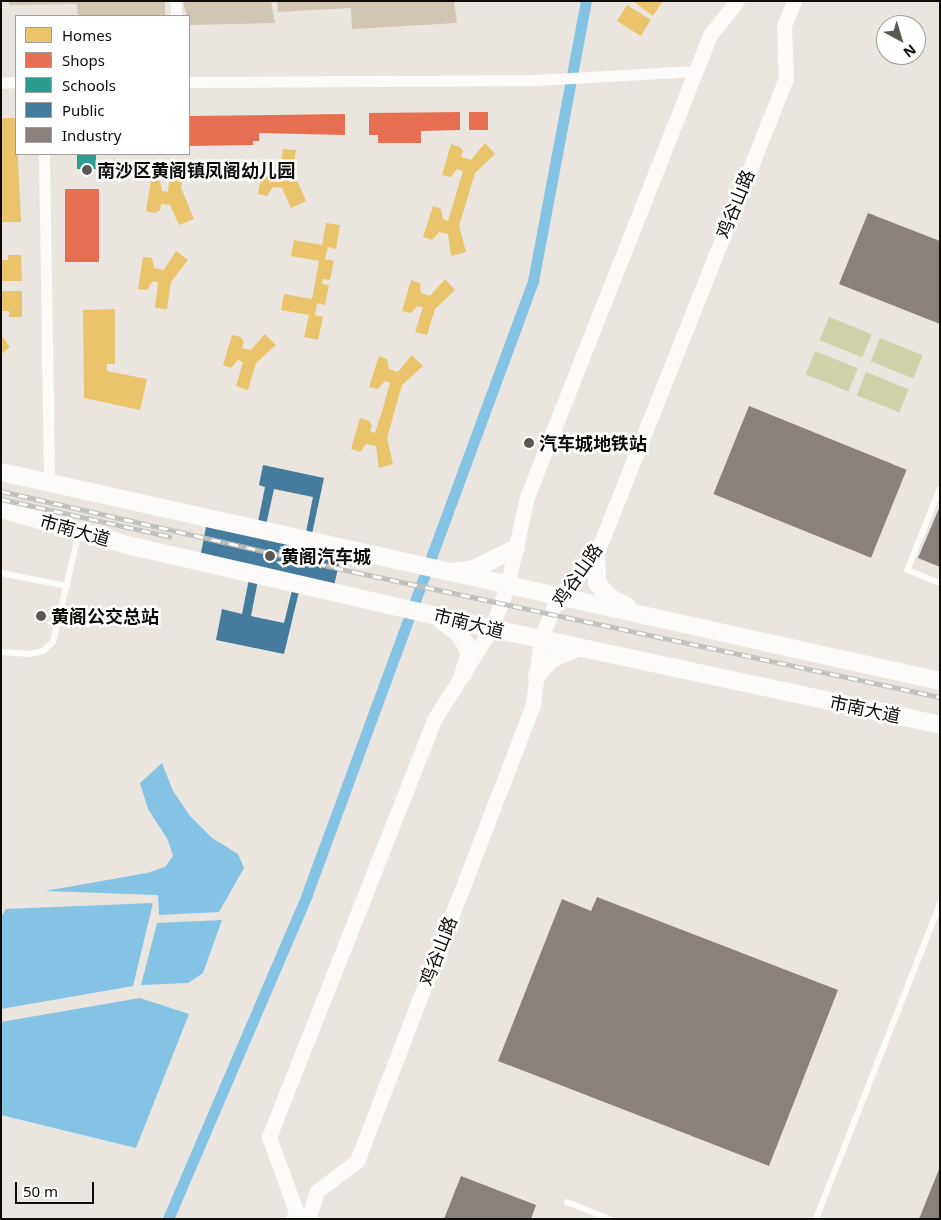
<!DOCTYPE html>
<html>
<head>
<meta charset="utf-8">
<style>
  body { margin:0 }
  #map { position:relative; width:941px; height:1220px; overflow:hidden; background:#eae5df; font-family:"Noto Sans","Noto Sans SC",sans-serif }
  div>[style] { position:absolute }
  .green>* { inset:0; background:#d1d1a9; transform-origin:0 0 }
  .water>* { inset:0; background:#84c3e4 }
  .homes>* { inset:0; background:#e9c46a; transform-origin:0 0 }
  .shops>* { inset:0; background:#e76f51; transform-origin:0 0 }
  .schools>* { inset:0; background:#2a9d8f; transform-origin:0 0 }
  .public>* { inset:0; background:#457b9d }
  .industry>* { inset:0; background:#8a817c; transform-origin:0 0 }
  .canal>* { height:11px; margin:-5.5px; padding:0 5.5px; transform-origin:5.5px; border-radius:5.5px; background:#84c3e4 }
  .building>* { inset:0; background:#d1c5b3 }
  .lane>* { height:5.5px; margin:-2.75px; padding:0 2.75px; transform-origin:2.75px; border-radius:2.75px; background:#fcfbfa }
  .street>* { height:11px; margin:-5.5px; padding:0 5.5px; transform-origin:5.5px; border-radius:5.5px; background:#fcfbfa }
  .secondary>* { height:15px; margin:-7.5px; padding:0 7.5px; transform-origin:7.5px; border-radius:7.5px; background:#fcfbfa }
  .primary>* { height:18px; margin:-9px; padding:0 9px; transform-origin:9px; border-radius:9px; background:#fcfbfa }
  .rail>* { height:5px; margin-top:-2.5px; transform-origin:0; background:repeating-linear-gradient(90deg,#fff 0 9px,#c0bfbd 0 18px); box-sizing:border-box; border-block:1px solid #c0bfbd }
  .dots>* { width:14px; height:14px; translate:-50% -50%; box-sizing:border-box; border:2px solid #fff; border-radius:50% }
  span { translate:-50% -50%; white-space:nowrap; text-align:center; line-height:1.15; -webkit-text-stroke:5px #fff; paint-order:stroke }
  .poi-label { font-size:18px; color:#0e0c08; font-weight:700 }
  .left { translate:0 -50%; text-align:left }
  .street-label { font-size:18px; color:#0e0c08 }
  .frame { position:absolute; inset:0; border:2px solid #0e0c08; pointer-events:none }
  .legend { position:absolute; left:15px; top:15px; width:175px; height:140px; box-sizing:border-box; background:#fff; border:1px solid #9f9e9c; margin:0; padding:6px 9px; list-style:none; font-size:15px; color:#0e0c08 }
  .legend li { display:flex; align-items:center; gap:10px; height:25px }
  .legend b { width:25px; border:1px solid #9f9e9c }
  .north { position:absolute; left:876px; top:15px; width:50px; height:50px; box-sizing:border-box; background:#fff; border:1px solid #9f9e9c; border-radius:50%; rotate:141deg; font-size:14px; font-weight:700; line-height:20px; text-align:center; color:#0e0c08 }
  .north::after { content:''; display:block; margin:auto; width:18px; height:22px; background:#5b5853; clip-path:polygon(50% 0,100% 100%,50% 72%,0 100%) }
  .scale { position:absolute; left:15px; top:1182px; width:79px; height:22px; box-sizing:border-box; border:2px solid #0e0c08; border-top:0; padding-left:6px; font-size:15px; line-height:18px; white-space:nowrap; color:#0e0c08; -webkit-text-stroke:4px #fff; paint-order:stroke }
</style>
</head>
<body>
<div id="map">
  <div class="green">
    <i style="left:829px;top:317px;width:46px;height:25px;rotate:22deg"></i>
    <i style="left:880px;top:338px;width:46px;height:25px;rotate:22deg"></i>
    <i style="left:815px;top:351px;width:46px;height:25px;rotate:22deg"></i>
    <i style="left:866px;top:372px;width:46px;height:25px;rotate:22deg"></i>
  </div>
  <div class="water">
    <i style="clip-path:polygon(162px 763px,173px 791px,190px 816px,212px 838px,238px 854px,244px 868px,219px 912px,159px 915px,158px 895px,45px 891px,147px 873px,165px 867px,173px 856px,168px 840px,148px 809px,140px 783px)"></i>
    <i style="clip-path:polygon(153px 903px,133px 986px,1px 1009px,1px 917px,6px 909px)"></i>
    <i style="clip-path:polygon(222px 920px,203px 973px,188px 983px,141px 985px,157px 923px)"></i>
    <i style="clip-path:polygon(140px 998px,189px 1014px,136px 1148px,1px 1115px,1px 1022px)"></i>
  </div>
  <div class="homes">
    <i style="clip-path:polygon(633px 1px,661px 1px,662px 2px,653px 16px)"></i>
    <i style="left:627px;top:5px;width:28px;height:19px;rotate:32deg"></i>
    <i style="clip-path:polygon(1px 118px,16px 118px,21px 222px,1px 222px)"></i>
    <i style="clip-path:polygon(485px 143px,495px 154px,475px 173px,459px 226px,466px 252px,451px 256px,448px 234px,439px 232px,432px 240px,423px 237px,433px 206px,441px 209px,443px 219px,448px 221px,463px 171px,457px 169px,451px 177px,442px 175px,451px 144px,460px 147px,463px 151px,461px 157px,471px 160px)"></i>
    <i style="clip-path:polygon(283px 149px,296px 150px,293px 171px,306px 201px,291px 208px,282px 188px,273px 187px,267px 196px,258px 194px,263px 163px,272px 164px,274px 174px,280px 174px)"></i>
    <i style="clip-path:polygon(171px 166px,184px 167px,181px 188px,194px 219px,179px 225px,170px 205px,161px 204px,160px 210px,155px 213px,146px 211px,151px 180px,160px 181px,162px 191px,168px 192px)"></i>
    <i style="clip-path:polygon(326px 223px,340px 225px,336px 249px,328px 247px,325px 259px,334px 261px,330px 280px,323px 279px,322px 284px,329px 285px,325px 305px,317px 303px,315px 315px,323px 317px,318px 340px,304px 337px,309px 315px,281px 310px,284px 294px,312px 299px,319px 261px,291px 256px,294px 240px,322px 245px)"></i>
    <i style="clip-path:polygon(176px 251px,188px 260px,171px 282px,167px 309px,155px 308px,158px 282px,153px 281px,147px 290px,138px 289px,143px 257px,152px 258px,154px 268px,164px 270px)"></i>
    <i style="clip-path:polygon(8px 255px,21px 255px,22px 281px,1px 281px,1px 260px,8px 260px)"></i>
    <i style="clip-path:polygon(445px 279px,455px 290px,435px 309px,427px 335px,415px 332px,423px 307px,417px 306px,411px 313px,402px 311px,411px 280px,420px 283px,421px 293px,430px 296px)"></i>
    <i style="clip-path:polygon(1px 291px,22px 291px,22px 317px,9px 317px,9px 311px,1px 311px)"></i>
    <i style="clip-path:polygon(115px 309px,115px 364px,107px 364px,107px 371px,147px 379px,140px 410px,84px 398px,83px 310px)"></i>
    <i style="clip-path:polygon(265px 334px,276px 345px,256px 363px,248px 390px,236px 386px,243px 362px,238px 360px,231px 368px,223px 365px,232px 335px,241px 337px,244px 342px,242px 348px,251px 350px)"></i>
    <i style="clip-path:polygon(1px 335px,10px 347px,1px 354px)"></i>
    <i style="clip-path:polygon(412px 355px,423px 366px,402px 385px,387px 438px,393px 464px,379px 468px,376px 446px,366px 444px,360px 452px,351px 449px,360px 418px,369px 421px,372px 425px,370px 431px,375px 433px,383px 408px,390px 383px,385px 381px,378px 389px,369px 387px,379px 356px,387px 359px,389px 369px,398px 372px)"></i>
  </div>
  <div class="shops">
    <i style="clip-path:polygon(460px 112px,460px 130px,421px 131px,421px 143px,378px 143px,378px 135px,369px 135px,369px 113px)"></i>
    <i style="left:469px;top:112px;width:19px;height:18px"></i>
    <i style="clip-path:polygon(345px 114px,345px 135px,259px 133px,259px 141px,253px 141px,253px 145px,189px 146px,189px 116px)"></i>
    <i style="left:65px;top:189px;width:34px;height:73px"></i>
  </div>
  <div class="schools">
    <i style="left:77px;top:154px;width:19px;height:15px"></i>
  </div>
  <div class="public">
    <i style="clip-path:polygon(evenodd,263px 465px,324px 478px,309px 548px,341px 555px,334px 586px,302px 579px,284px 654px,216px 640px,222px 609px,242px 614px,251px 569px,200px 558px,206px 527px,255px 537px,265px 487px,259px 485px,263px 465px,274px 489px,313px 497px,303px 547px,263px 539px,274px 489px,263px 465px,260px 570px,295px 578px,284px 623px,251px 616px,260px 570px)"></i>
  </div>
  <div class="industry">
    <i style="clip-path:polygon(868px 213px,940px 241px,940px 324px,839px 284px)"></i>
    <i style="left:749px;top:406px;width:170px;height:95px;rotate:22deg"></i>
    <i style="clip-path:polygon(940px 506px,940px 567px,918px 558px)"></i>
    <i style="clip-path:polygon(597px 897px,838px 990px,769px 1166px,498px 1061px,562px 899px,591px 911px)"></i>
    <i style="clip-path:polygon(940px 1167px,940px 1219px,919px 1219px)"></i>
    <i style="clip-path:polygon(461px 1176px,536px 1205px,531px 1219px,444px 1219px)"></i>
  </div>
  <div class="canal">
    <i style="left:168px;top:1219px;width:353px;rotate:-66.8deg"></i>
    <i style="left:307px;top:894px;width:653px;rotate:-69.76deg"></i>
    <i style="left:533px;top:281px;width:285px;rotate:-79.3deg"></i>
  </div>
  <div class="building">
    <i style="clip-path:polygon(9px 1px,165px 1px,165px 16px,78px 16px,77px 4px,9px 5px)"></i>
    <i style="clip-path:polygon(183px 1px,271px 1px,275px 23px,189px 25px)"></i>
    <i style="clip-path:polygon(277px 1px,454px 1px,457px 23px,352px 29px,351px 8px,278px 12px)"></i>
  </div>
  <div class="lane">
    <i style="left:940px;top:490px;width:86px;rotate:111.8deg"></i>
    <i style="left:908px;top:570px;width:35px;rotate:22deg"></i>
    <i style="left:1px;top:573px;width:67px;rotate:11.1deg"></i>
    <i style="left:1px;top:652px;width:29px;rotate:4deg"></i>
    <i style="left:30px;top:654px;width:13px;rotate:-13deg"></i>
    <i style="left:43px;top:651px;width:13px;rotate:-42deg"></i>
    <i style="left:53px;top:642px;width:112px;rotate:-76.6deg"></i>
    <i style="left:567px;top:1202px;width:46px;rotate:21.6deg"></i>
    <i style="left:816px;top:1219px;width:339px;rotate:-68.5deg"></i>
  </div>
  <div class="street">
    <i style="left:176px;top:1px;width:15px;rotate:90deg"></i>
    <i style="left:189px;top:82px;width:346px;rotate:-0.3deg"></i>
    <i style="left:535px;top:80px;width:161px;rotate:-3.2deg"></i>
    <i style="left:1px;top:83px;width:15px;rotate:-4deg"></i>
    <i style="left:44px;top:154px;width:330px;rotate:89.1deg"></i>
  </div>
  <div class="secondary">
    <i style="left:293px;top:1219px;width:9px;rotate:-69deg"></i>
    <i style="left:296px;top:1211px;width:79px;rotate:-110deg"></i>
    <i style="left:269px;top:1137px;width:451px;rotate:-68.4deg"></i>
    <i style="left:435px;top:718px;width:105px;rotate:-57.8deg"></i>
    <i style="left:491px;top:629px;width:45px;rotate:-69.1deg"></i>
    <i style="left:507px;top:587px;width:92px;rotate:-77.5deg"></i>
    <i style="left:527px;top:497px;width:497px;rotate:-68.4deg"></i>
    <i style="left:710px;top:35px;width:43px;rotate:-51.5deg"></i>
    <i style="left:308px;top:1219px;width:29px;rotate:-72deg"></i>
    <i style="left:317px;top:1191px;width:50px;rotate:-36.9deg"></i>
    <i style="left:357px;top:1161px;width:489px;rotate:-68.9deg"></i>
    <i style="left:533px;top:705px;width:67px;rotate:-83.2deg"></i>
    <i style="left:541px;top:638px;width:44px;rotate:-67.5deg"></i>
    <i style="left:558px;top:597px;width:57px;rotate:-47.9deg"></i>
    <i style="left:596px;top:555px;width:513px;rotate:-68.28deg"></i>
    <i style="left:786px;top:78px;width:52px;rotate:-92.2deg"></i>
    <i style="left:784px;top:26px;width:27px;rotate:-68deg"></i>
  </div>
  <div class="primary">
    <i style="left:1px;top:472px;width:962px;rotate:12.55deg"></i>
    <i style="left:1px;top:509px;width:131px;rotate:15.9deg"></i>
    <i style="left:127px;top:545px;width:386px;rotate:12.9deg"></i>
    <i style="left:503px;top:631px;width:447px;rotate:12.1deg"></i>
    <i style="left:596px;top:555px;width:28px;rotate:88deg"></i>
    <i style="left:597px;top:583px;width:18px;rotate:49deg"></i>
    <i style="left:609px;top:597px;width:20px;rotate:27deg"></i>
    <i style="left:454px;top:572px;width:20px;rotate:-9deg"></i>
    <i style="left:474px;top:569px;width:47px;rotate:-26.6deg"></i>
    <i style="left:441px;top:620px;width:23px;rotate:38deg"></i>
    <i style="left:459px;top:634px;width:17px;rotate:57deg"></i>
    <i style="left:468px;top:648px;width:9px;rotate:84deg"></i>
    <i style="left:469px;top:657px;width:18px;rotate:109deg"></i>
    <i style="left:537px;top:675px;width:21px;rotate:-49deg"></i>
    <i style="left:551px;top:659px;width:30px;rotate:-23deg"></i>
  </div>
  <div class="rail">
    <i style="left:1px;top:491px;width:363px;rotate:12.9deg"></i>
    <i style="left:355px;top:572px;width:598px;rotate:12.06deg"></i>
    <i style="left:1px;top:499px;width:175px;rotate:12.5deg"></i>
  </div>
  <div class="dots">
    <i style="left:87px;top:170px;background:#5b5853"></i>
    <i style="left:529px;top:443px;background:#5b5853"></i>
    <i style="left:270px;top:556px;background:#5b5853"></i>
    <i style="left:41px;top:616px;background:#5b5853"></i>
  </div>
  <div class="poi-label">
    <span class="left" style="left:97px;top:170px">南沙区黄阁镇凤阁幼儿园</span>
    <span class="left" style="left:539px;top:443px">汽车城地铁站</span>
    <span class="left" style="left:281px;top:556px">黄阁汽车城</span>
    <span class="left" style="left:51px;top:616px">黄阁公交总站</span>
  </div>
  <div class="street-label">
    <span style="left:735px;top:204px;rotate:-68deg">鸡谷山路</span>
    <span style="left:75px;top:530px;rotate:16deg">市南大道</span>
    <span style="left:577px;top:575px;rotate:-55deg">鸡谷山路</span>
    <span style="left:469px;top:623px;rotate:14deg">市南大道</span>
    <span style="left:865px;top:709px;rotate:12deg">市南大道</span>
    <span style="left:438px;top:951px;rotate:-69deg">鸡谷山路</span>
  </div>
  <div class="frame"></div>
  <ul class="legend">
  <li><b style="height:14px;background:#e9c46a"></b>Homes</li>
  <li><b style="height:14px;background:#e76f51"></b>Shops</li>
  <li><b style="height:14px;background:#2a9d8f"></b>Schools</li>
  <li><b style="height:14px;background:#457b9d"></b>Public</li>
  <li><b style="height:14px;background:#8a817c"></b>Industry</li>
  </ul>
  <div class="north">N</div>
  <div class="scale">50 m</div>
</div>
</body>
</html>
